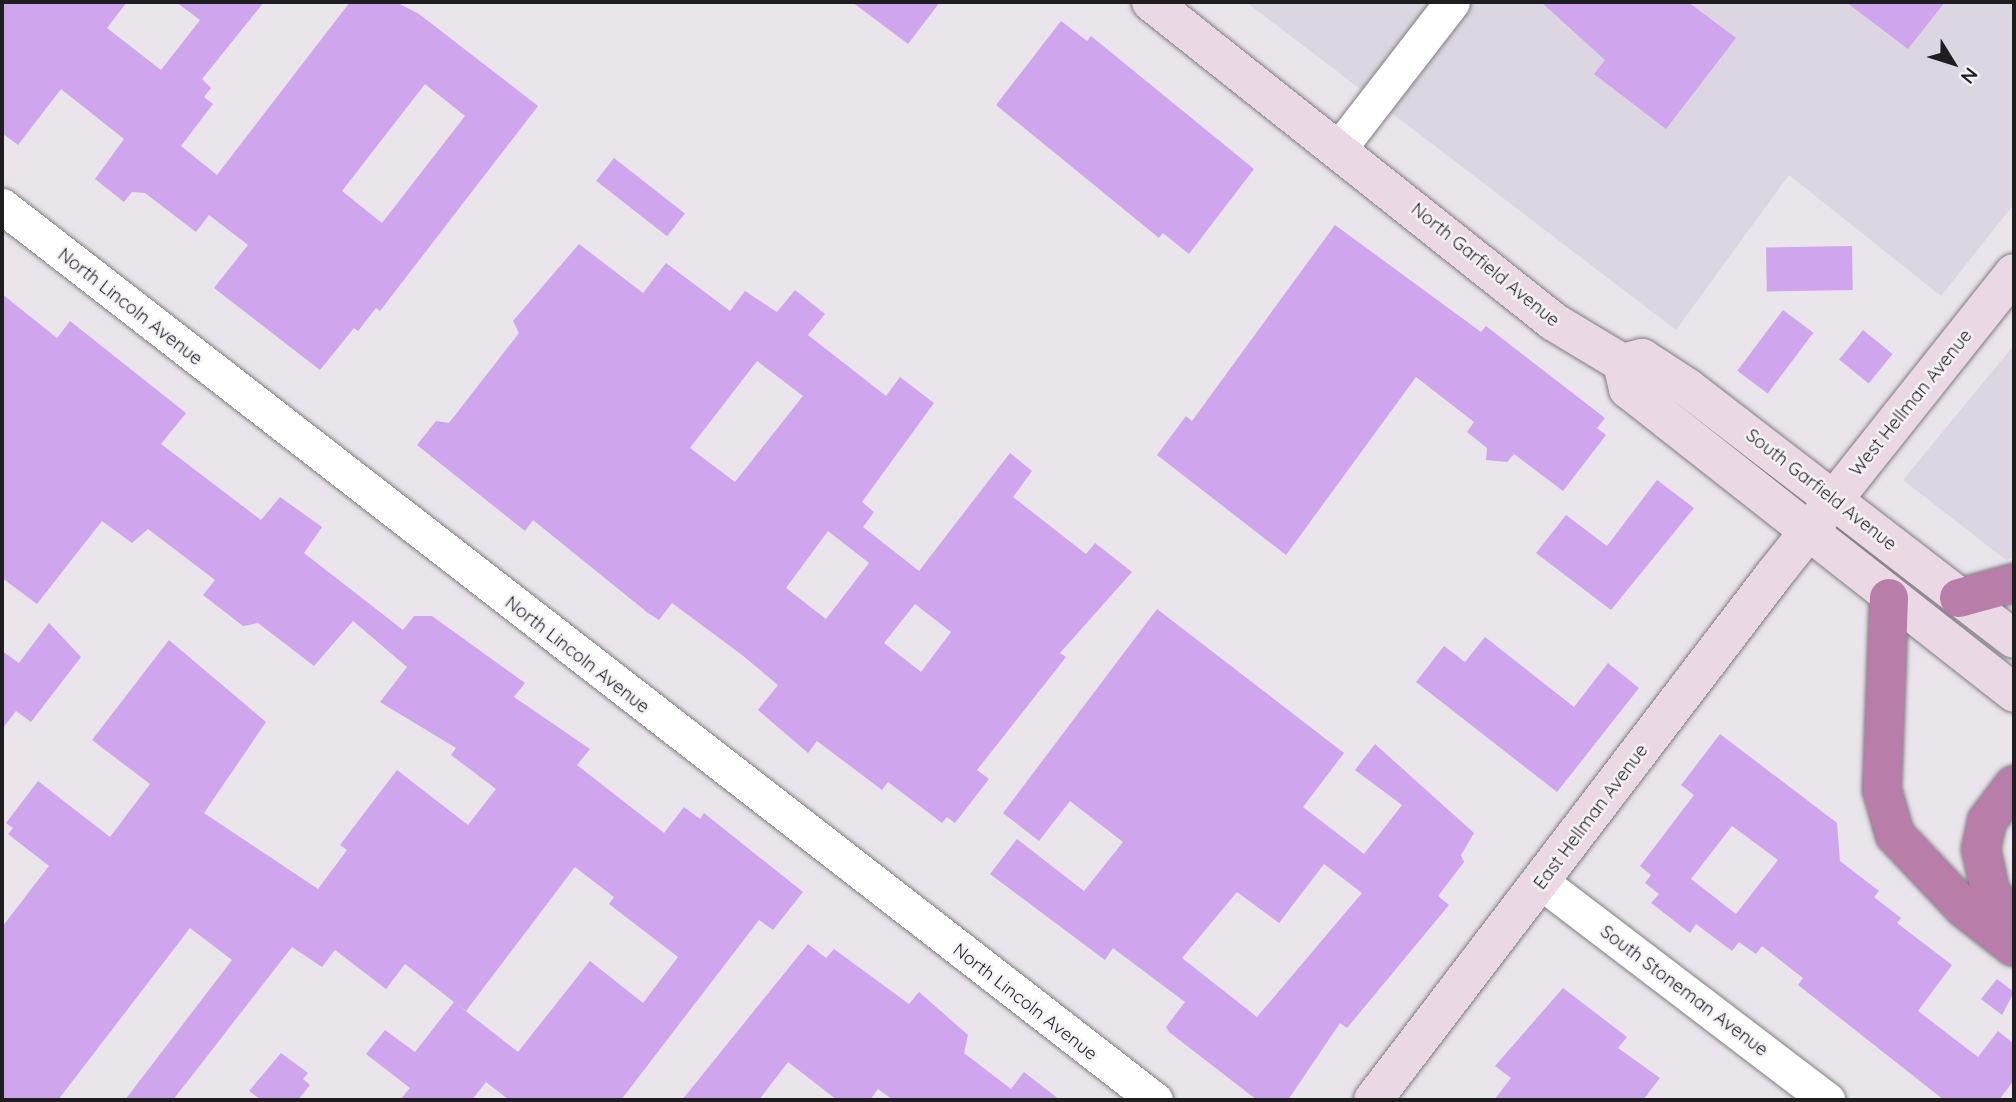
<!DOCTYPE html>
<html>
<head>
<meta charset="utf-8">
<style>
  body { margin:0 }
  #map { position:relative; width:2016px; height:1102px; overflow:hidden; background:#e9e5eb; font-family:Quicksand,sans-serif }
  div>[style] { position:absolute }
  .built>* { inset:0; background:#dcd6e2 }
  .building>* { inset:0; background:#cfa5ee; transform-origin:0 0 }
  .roads { filter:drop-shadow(0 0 2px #807d82) drop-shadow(0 0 2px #807d82) }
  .street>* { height:35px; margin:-17.5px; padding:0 17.5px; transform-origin:17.5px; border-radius:17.5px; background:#fff }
  .secondary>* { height:38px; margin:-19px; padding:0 19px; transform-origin:19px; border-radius:19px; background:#ead8e5 }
  .highway>* { height:38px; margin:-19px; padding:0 19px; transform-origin:19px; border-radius:19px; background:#b87da8 }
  span { translate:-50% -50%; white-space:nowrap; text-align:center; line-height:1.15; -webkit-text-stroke:5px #f6f3f8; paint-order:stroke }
  .street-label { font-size:18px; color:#1e1d1f }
  .frame { position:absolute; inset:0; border:4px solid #1e1d1f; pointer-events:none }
  .north { position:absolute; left:1918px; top:28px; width:70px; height:70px; -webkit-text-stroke:5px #f6f3f8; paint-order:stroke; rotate:128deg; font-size:19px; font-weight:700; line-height:28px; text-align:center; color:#1e1d1f }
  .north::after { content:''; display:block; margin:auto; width:24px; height:32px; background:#1e1d1f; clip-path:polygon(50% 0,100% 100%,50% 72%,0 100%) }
</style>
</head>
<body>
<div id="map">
  <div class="built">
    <i style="clip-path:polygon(1246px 2px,2014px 2px,2014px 204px,1941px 296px,1789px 175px,1676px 330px)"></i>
    <i style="clip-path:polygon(2014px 345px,2014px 557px,2006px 560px,1903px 480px)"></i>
  </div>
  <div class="building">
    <i style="clip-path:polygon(evenodd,2px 2px,127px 2px,107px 28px,161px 70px,200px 20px,176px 2px,264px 2px,202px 79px,211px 88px,204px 97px,213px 104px,181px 146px,217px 175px,350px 2px,396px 2px,419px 14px,538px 106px,380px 311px,376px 308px,358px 331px,354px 328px,320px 370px,214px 288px,248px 245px,209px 215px,196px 232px,145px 193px,132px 192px,124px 202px,95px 179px,124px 139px,61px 89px,18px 145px,2px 133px,2px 2px,425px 84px,465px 116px,382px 223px,342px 191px,425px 84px)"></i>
    <i style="clip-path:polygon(852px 2px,940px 2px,908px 44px)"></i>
    <i style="clip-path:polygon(1541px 2px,1688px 2px,1736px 38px,1666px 129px,1594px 74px,1605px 60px)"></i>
    <i style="clip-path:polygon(1846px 2px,1945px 2px,1908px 49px)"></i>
    <i style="clip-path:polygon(1061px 21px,1087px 41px,1091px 36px,1254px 169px,1189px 254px,1163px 233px,1159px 238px,996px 105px)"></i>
    <i style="left:614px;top:158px;width:90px;height:29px;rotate:38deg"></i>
    <i style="clip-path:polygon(1335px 225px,1481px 332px,1486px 326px,1605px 418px,1597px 428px,1606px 435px,1563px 491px,1514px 454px,1507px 462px,1486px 460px,1487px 448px,1467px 432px,1474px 422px,1416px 377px,1286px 555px,1157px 455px,1186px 416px,1192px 421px)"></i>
    <i style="clip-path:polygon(evenodd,579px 244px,643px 293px,666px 263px,730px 311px,745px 291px,777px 312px,795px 290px,825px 314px,808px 335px,886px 396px,900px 377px,934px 403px,862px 502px,874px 512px,863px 527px,919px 571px,1010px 453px,1032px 471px,1013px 497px,1086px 554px,1095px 543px,1132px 572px,1060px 653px,1066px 657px,977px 770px,989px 779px,955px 823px,947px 817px,942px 823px,888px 782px,882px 790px,817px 741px,808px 753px,758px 710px,778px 685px,742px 655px,672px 603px,659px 620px,648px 613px,533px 520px,525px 531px,417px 445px,436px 421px,449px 423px,519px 333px,513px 321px,579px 244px,757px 361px,803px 396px,735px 482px,690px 448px,757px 361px,579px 244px,828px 531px,869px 563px,826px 619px,786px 588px,828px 531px,579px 244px,915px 604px,951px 632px,921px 672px,884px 643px,915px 604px)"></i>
    <i style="left:1852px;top:246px;width:44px;height:86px;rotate:89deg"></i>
    <i style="clip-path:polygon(evenodd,2px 294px,57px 338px,70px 321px,186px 413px,161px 444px,261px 520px,280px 497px,322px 527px,304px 553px,403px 630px,414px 616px,432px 616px,525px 683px,514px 697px,590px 749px,577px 765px,664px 833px,684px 807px,700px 819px,704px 813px,803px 892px,773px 930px,759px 920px,621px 1100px,509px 1100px,486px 1082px,472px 1100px,400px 1100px,410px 1088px,366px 1054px,385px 1030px,415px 1052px,454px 1002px,405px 964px,386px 989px,335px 950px,322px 967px,292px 947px,173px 1100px,125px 1100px,232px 960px,190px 928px,58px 1100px,2px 1100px,2px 927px,49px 866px,8px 834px,13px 828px,6px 823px,38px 781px,110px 837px,150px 784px,92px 740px,169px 640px,266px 722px,204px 813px,318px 889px,347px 850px,340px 845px,397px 770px,468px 825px,496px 789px,451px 755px,456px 748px,380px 702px,407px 667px,353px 621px,314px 666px,258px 623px,243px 626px,203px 595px,215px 580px,148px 529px,132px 543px,102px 521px,37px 604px,2px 578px,2px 294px,575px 867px,614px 897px,609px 904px,678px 957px,643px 1003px,590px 961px,518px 1052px,454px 1002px,466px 1011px,575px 867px)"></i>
    <i style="left:1783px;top:310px;width:38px;height:76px;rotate:37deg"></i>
    <i style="left:1863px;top:330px;width:38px;height:38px;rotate:39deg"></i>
    <i style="clip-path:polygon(1657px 480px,1694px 508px,1611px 610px,1536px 553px,1566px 515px,1607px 546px)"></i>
    <i style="clip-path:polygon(evenodd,1157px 609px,1344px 753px,1303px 807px,1364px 854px,1402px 805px,1355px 770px,1375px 744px,1474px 833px,1461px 855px,1464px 862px,1438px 896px,1449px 905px,1347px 1028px,1340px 1023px,1288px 1100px,1257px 1100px,1169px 1032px,1166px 1027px,1185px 1002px,1113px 948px,1105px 960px,990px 874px,1017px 839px,1084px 891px,1123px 842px,1070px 801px,1039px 841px,1003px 813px,1157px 609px,1324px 864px,1362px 893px,1257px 1017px,1182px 958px,1237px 892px,1279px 923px,1324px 864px)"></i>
    <i style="clip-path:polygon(49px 623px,81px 657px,31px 722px,16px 711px,2px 729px,2px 651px,19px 663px)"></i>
    <i style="clip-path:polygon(1485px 637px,1574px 707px,1608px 663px,1639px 688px,1557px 792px,1416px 682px,1444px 646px,1465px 662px)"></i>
    <i style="clip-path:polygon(evenodd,1720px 734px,1837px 823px,1840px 861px,1879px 891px,1874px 897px,1901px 918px,1897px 923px,1952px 965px,1918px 1011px,1978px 1057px,1998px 1031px,2014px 1044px,2014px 1080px,1999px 1100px,1944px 1100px,1798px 985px,1803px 978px,1762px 946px,1756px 954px,1739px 942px,1732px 951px,1696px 924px,1690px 933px,1651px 903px,1659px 894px,1645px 883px,1651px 875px,1640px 866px,1694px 795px,1681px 785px,1720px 734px,1732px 826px,1778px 860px,1736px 914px,1691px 879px,1732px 826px)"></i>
    <i style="clip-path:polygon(808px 944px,826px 958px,834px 949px,909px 1004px,919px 992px,968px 1035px,964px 1053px,1011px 1089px,1024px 1072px,1060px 1100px,893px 1100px,878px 1089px,870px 1100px,837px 1100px,788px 1062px,759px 1100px,682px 1100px)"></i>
    <i style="clip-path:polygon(1997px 979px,2014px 992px,2002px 1015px,1981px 999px)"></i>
    <i style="clip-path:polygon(1563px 988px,1627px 1037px,1618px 1048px,1660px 1078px,1643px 1100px,1494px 1100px,1511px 1078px,1495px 1066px)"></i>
    <i style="clip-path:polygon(281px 1053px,308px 1073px,303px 1079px,310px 1085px,298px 1100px,261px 1100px,249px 1091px)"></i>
  </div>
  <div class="roads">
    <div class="street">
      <i style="left:1340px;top:147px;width:183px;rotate:-52.3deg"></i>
      <i style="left:2px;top:206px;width:1459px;rotate:37.79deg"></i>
      <i style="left:1541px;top:882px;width:360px;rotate:37.3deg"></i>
    </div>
    <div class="secondary">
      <i style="left:1151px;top:2px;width:515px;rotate:38.45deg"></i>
      <i style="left:1554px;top:322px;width:79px;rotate:31.1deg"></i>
      <i style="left:1622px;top:363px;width:27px;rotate:77deg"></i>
      <i style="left:1628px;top:389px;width:491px;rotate:38.2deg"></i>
      <i style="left:1622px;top:363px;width:21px;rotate:-14deg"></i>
      <i style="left:1642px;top:358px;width:55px;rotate:33.1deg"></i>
      <i style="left:1688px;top:388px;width:411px;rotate:37.6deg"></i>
      <i style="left:1373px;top:1100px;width:659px;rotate:-52.64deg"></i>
      <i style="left:1773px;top:576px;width:387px;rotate:-51.5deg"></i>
    </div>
    <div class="highway">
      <i style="left:1889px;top:598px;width:192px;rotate:92.1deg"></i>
      <i style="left:1882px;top:790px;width:47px;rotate:73.9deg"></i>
      <i style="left:1895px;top:835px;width:100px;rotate:46.6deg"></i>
      <i style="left:1964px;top:908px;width:63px;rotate:38deg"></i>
      <i style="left:1959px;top:598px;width:57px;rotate:-15.3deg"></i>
      <i style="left:2014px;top:785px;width:45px;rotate:126.9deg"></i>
      <i style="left:1987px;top:821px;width:29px;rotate:102deg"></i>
      <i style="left:1981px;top:849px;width:47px;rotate:77.7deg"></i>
      <i style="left:1991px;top:895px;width:31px;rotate:42deg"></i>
    </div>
  </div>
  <div class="street-label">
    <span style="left:1485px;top:265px;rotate:39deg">North Garfield Avenue</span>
    <span style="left:130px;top:307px;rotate:38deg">North Lincoln Avenue</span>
    <span style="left:1911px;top:403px;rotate:-51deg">West Hellman Avenue</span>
    <span style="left:1821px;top:490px;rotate:38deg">South Garfield Avenue</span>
    <span style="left:577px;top:655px;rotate:38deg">North Lincoln Avenue</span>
    <span style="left:1591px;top:817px;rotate:-53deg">East Hellman Avenue</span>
    <span style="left:1684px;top:991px;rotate:37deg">South Stoneman Avenue</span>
    <span style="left:1025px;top:1002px;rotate:38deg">North Lincoln Avenue</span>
  </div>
  <div class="frame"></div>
  <div class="north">N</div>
</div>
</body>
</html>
